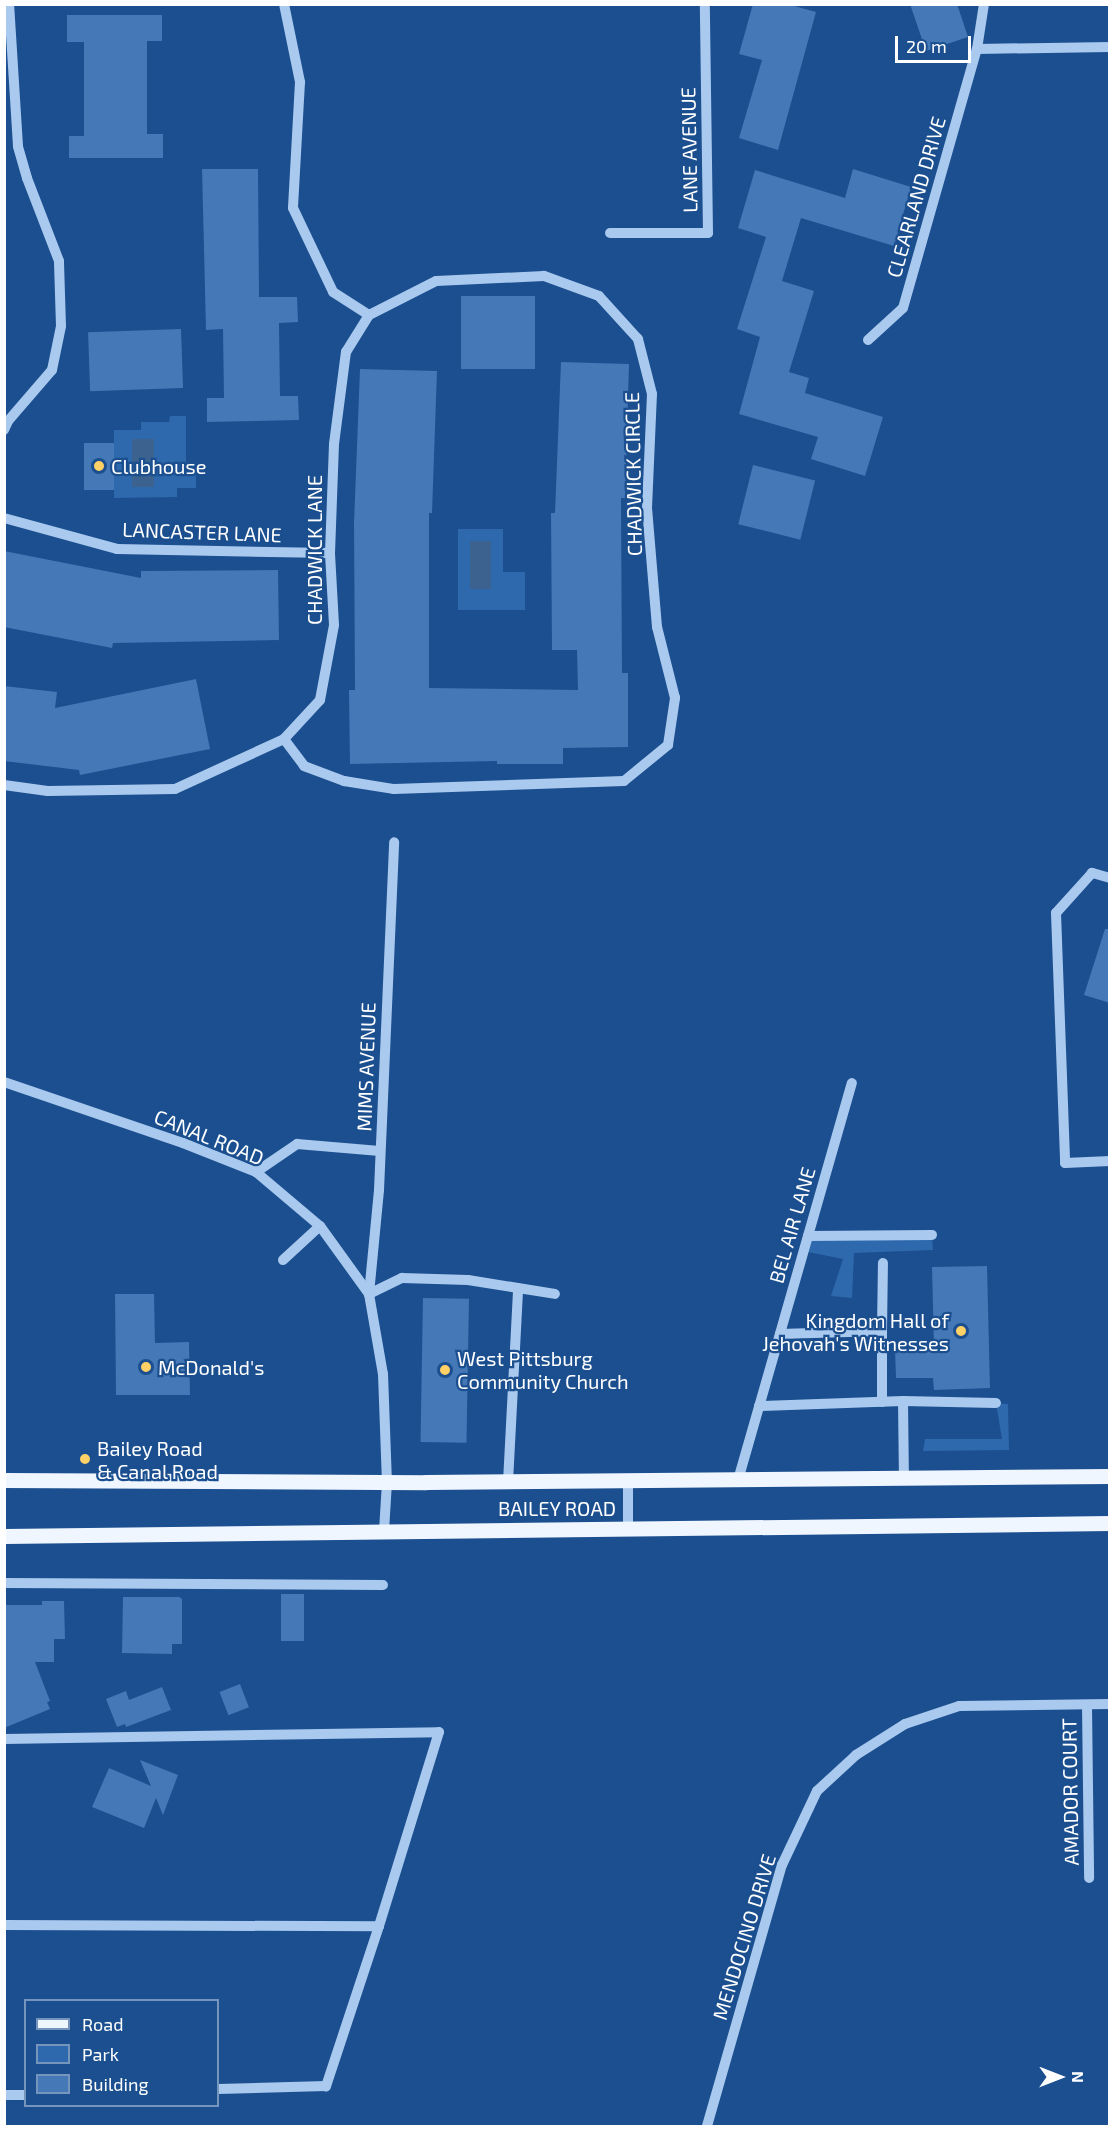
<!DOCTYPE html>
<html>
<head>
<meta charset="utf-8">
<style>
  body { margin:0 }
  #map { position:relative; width:1114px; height:2131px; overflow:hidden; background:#1b4f8f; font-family:"Exo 2",sans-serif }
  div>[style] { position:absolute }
  .green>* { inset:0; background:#2e69ad }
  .water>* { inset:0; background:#3c6290; transform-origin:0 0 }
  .building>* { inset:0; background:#4478b7; transform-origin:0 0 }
  .minor>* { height:10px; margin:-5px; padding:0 5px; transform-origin:5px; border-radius:5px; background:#a9c9ee }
  .major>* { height:15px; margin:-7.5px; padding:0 7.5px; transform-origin:7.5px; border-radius:7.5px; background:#f0f6ff }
  .dots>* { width:16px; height:16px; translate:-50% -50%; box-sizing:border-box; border:3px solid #1b4f8f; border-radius:50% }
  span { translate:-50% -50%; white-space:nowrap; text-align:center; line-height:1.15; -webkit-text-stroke:4.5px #1b4f8f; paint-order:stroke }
  .street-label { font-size:20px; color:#fff }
  .poi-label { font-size:20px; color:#fff }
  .left { translate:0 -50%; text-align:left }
  .right { translate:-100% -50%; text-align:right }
  .frame { position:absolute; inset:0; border:6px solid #fff; pointer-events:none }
  .legend { position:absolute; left:24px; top:1999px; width:195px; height:108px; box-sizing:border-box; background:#1b4f8f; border:2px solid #7695bc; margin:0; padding:8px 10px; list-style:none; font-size:18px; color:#fff }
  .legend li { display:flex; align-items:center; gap:12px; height:30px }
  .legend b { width:30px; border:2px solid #7695bc }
  .north { position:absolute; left:1030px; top:2047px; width:60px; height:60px; -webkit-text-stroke:4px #1b4f8f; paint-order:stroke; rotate:90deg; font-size:16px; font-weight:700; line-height:24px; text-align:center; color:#fff }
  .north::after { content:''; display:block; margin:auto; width:21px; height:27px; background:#fff; clip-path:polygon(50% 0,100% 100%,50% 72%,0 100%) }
  .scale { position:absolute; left:895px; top:36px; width:76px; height:27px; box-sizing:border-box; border:3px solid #fff; border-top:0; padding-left:8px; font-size:18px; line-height:21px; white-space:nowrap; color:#fff; -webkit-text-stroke:4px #1b4f8f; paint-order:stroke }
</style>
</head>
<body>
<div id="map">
  <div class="green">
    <i style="clip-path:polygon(170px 416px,186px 416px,186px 462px,196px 463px,196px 488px,177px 488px,177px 497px,114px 498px,114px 430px,141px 430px,141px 422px,169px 422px)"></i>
    <i style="clip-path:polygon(458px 529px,503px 529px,503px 572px,525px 572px,525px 610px,458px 610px)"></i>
    <i style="clip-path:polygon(932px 1235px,933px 1250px,854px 1253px,852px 1298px,831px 1296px,843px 1259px,803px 1251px,808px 1236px)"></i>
    <i style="clip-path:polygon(996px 1403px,1008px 1404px,1009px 1450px,923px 1451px,925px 1439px,1002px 1439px)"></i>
  </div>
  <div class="water">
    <i style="left:132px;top:439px;width:22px;height:48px"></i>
    <i style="left:470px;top:541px;width:21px;height:48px"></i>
  </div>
  <div class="building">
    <i style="clip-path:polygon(753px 4px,787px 4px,816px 12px,778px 150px,739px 138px,762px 60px,739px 54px)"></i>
    <i style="clip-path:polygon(910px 4px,957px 4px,968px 37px,926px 51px)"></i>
    <i style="clip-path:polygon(67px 15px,162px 15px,162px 41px,147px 41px,147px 134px,163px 134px,163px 158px,69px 158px,69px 136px,84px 136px,84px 42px,67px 42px)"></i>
    <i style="clip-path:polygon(202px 169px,258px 169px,259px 297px,297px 297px,298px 322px,279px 323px,280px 396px,298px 396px,299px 420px,207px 422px,207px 398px,224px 398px,223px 329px,206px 330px)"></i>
    <i style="clip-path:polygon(853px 169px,911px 187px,894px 246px,801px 218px,782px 281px,814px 291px,789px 372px,809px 378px,805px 393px,883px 417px,865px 476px,811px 459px,818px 437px,739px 414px,760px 337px,737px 329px,766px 237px,738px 228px,755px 170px,845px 198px)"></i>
    <i style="left:535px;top:296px;width:73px;height:74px;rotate:90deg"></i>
    <i style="left:181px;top:329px;width:59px;height:93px;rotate:88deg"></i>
    <i style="clip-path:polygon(561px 362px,629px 364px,625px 498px,621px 498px,622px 673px,628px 673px,628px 747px,563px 748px,563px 764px,497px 764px,497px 761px,350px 764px,349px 690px,355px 690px,354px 523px,360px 369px,437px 371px,432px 513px,429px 513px,429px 688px,578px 690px,577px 650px,552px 650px,551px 513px,555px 513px)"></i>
    <i style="left:84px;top:443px;width:30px;height:47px"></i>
    <i style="left:753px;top:465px;width:64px;height:61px;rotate:14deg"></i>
    <i style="clip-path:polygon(4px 551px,141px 578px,141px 571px,278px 570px,279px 640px,113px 643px,112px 648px,4px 627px)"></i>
    <i style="clip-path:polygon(196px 679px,210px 749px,80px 775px,79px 770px,4px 761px,4px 686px,57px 692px,55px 708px)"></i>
    <i style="clip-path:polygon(1105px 929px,1110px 929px,1110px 1003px,1084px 995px)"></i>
    <i style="clip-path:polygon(987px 1266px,990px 1388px,934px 1390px,933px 1378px,896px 1378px,895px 1349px,934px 1348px,932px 1267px)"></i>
    <i style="clip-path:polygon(115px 1294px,154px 1294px,155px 1343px,189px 1342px,190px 1395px,116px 1395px)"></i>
    <i style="left:423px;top:1298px;width:46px;height:144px;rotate:1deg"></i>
    <i style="left:281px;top:1594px;width:23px;height:47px"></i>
    <i style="clip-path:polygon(123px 1597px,179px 1597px,182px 1599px,182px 1644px,172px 1644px,172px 1654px,122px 1653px)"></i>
    <i style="clip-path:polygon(42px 1601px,64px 1601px,65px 1639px,54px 1639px,54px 1662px,35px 1662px,50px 1701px,47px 1702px,50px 1709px,4px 1728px,4px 1605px,42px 1605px)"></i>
    <i style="left:240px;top:1684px;width:25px;height:22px;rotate:69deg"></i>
    <i style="clip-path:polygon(162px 1687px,171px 1710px,126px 1727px,125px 1724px,117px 1727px,106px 1699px,126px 1691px,129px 1700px)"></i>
    <i style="clip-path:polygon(140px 1760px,178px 1775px,163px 1815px,156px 1798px,144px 1828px,92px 1807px,109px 1768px,151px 1786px)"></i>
  </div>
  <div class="minor">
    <i style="left:284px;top:4px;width:80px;rotate:78.4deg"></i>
    <i style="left:300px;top:82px;width:126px;rotate:93.2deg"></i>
    <i style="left:293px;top:208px;width:93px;rotate:64.5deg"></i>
    <i style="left:333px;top:292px;width:43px;rotate:32.6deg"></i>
    <i style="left:977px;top:49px;width:133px;rotate:-0.9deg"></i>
    <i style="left:610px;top:233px;width:98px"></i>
    <i style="left:708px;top:233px;width:229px;rotate:-90.8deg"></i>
    <i style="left:868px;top:340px;width:47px;rotate:-42.4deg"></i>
    <i style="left:903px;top:308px;width:269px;rotate:-74.1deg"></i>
    <i style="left:977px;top:49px;width:46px;rotate:-81.2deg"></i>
    <i style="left:4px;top:430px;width:10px;rotate:-66deg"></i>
    <i style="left:8px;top:421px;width:67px;rotate:-49.2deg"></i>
    <i style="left:52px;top:370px;width:45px;rotate:-78.4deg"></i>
    <i style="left:61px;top:326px;width:65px;rotate:-91.8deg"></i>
    <i style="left:59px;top:261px;width:89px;rotate:-111.1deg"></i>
    <i style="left:27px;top:178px;width:33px;rotate:-106deg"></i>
    <i style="left:18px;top:146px;width:142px;rotate:-93.6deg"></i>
    <i style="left:4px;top:518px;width:117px;rotate:15.3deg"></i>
    <i style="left:117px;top:549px;width:213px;rotate:1.1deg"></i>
    <i style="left:284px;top:739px;width:34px;rotate:53deg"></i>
    <i style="left:304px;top:766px;width:43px;rotate:20.6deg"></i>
    <i style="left:344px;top:781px;width:51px;rotate:9.1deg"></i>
    <i style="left:394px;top:789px;width:230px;rotate:-2deg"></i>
    <i style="left:624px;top:781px;width:57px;rotate:-39.3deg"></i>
    <i style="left:668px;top:745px;width:48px;rotate:-81.5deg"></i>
    <i style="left:675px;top:698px;width:73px;rotate:-104.2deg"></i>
    <i style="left:657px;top:627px;width:119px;rotate:-94.8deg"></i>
    <i style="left:647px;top:508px;width:114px;rotate:-87.5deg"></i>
    <i style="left:652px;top:394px;width:57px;rotate:-104.3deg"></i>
    <i style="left:638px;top:339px;width:58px;rotate:-132.2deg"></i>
    <i style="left:599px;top:296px;width:59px;rotate:-160deg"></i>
    <i style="left:544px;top:276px;width:108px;rotate:177.3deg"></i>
    <i style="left:436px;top:281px;width:75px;rotate:153.1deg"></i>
    <i style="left:4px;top:785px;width:44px;rotate:7.8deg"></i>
    <i style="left:48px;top:791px;width:127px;rotate:-0.9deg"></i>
    <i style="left:175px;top:789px;width:120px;rotate:-24.6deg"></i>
    <i style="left:284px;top:739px;width:53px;rotate:-47.3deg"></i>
    <i style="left:320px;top:700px;width:76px;rotate:-79.4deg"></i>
    <i style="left:334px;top:625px;width:72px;rotate:-93.2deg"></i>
    <i style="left:330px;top:553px;width:109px;rotate:-87.9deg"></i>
    <i style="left:334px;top:444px;width:93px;rotate:-82.6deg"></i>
    <i style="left:346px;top:352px;width:44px;rotate:-58.1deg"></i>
    <i style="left:1110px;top:878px;width:19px;rotate:-164deg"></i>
    <i style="left:1092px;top:873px;width:54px;rotate:132deg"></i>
    <i style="left:1056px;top:913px;width:250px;rotate:87.9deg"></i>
    <i style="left:1065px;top:1163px;width:45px;rotate:-2.5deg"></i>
    <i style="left:4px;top:1082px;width:189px;rotate:18.8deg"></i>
    <i style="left:183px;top:1143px;width:79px;rotate:21.7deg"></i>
    <i style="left:256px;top:1172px;width:84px;rotate:40.2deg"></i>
    <i style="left:320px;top:1226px;width:84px;rotate:54.2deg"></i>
    <i style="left:369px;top:1294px;width:81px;rotate:80.1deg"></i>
    <i style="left:383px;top:1374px;width:108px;rotate:87.9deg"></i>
    <i style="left:387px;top:1482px;width:49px;rotate:93.5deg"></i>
    <i style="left:256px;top:1172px;width:50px;rotate:-34.3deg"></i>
    <i style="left:297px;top:1144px;width:83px;rotate:4.8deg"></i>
    <i style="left:808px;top:1236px;width:124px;rotate:-0.5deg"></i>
    <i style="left:283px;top:1260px;width:50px;rotate:-42.6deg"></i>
    <i style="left:369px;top:1294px;width:104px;rotate:-84.5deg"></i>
    <i style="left:379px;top:1190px;width:348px;rotate:-87.5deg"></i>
    <i style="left:369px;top:1294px;width:37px;rotate:-26deg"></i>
    <i style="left:402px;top:1278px;width:66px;rotate:1.7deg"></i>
    <i style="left:468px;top:1280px;width:88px;rotate:9.1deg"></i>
    <i style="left:882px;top:1331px;width:68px;rotate:-89.2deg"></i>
    <i style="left:780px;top:1334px;width:102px;rotate:-1.7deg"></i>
    <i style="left:882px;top:1331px;width:71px;rotate:90deg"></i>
    <i style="left:903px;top:1401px;width:93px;rotate:1.2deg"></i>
    <i style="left:759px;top:1406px;width:144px;rotate:-2deg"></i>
    <i style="left:903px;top:1401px;width:77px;rotate:89.3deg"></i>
    <i style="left:738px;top:1480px;width:413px;rotate:-74deg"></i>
    <i style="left:628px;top:1481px;width:48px;rotate:90deg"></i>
    <i style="left:508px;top:1482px;width:194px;rotate:-87deg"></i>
    <i style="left:4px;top:1583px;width:379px;rotate:0.3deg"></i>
    <i style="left:1087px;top:1705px;width:173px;rotate:89.3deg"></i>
    <i style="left:4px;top:1739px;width:435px;rotate:-0.9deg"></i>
    <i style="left:439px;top:1732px;width:203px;rotate:107.2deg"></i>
    <i style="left:4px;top:1925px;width:375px;rotate:0.2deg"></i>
    <i style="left:379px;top:1926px;width:169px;rotate:108.3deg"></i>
    <i style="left:326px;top:2086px;width:108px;rotate:178.4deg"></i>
    <i style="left:4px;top:2095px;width:22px"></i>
    <i style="left:707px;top:2126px;width:272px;rotate:-74deg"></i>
    <i style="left:782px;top:1865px;width:82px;rotate:-64.7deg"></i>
    <i style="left:817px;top:1791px;width:53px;rotate:-42.7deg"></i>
    <i style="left:856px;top:1755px;width:58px;rotate:-32.3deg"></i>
    <i style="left:905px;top:1724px;width:57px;rotate:-18.4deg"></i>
    <i style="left:959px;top:1706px;width:151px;rotate:-0.8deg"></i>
  </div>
  <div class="major">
    <i style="left:4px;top:1480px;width:422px;rotate:0.3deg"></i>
    <i style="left:426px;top:1482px;width:684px;rotate:-0.5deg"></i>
    <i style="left:4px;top:1536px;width:1106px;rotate:-0.67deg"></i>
  </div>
  <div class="dots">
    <i style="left:99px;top:466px;background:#ffd166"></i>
    <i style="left:961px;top:1331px;background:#ffd166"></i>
    <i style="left:146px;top:1367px;background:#ffd166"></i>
    <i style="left:445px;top:1370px;background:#ffd166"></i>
    <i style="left:85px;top:1459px;background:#ffd166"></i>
  </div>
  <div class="street-label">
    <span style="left:689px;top:150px;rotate:-91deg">LANE AVENUE</span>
    <span style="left:916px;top:197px;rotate:-74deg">CLEARLAND DRIVE</span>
    <span style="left:633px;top:474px;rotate:-91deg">CHADWICK CIRCLE</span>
    <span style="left:202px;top:532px;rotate:2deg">LANCASTER LANE</span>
    <span style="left:314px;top:550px;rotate:-90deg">CHADWICK LANE</span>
    <span style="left:366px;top:1067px;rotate:-88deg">MIMS AVENUE</span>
    <span style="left:209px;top:1137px;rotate:22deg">CANAL ROAD</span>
    <span style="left:792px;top:1225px;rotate:-74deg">BEL AIR LANE</span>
    <span style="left:557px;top:1508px">BAILEY ROAD</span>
    <span style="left:1070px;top:1792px;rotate:-91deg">AMADOR COURT</span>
    <span style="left:744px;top:1937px;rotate:-73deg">MENDOCINO DRIVE</span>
  </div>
  <div class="poi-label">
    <span class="left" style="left:111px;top:466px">Clubhouse</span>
    <span class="right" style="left:949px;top:1332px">Kingdom Hall of<br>Jehovah's Witnesses</span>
    <span class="left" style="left:457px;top:1370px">West Pittsburg<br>Community Church</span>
    <span class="left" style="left:158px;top:1367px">McDonald's</span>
    <span class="left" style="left:97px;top:1460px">Bailey Road<br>&amp; Canal Road</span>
  </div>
  <div class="frame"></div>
  <ul class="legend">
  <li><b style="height:8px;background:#f0f6ff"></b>Road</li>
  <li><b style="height:16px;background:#2e69ad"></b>Park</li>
  <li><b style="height:16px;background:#4478b7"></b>Building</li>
  </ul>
  <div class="north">N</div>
  <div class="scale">20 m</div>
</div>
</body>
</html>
